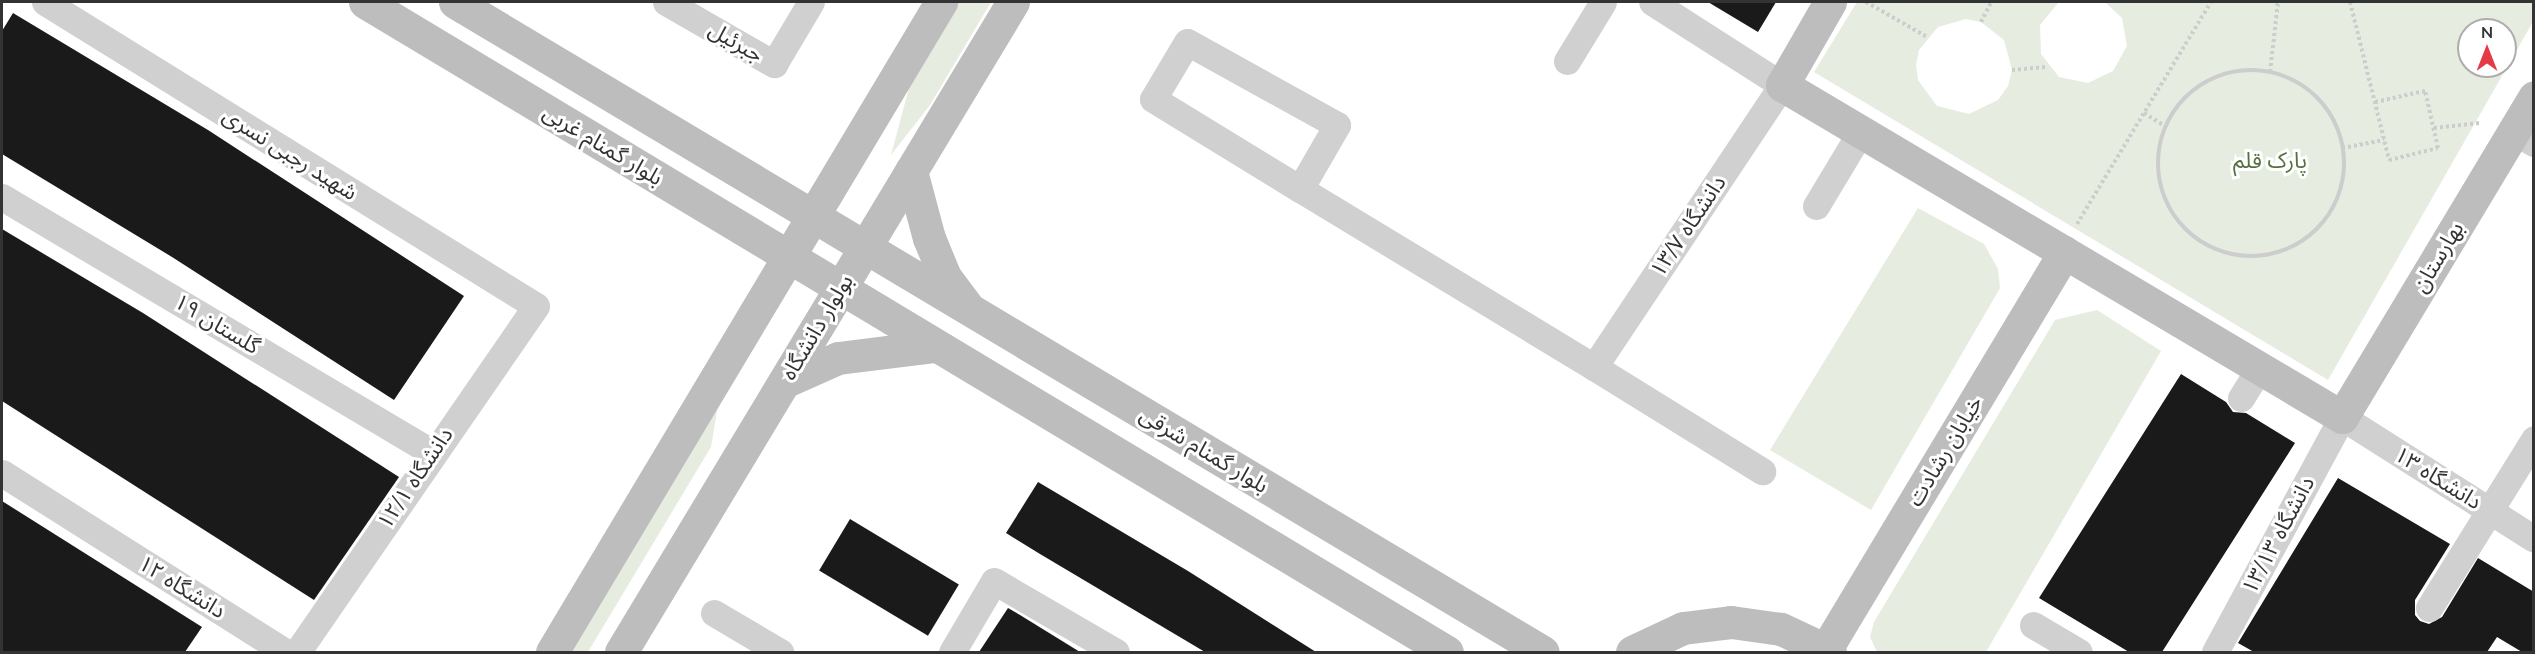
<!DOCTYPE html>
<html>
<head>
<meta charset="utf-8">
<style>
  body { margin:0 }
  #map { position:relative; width:2535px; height:654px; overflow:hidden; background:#fff; font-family:Mulish,"Noto Sans Arabic",sans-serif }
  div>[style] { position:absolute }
  .green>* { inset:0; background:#e6ecdf }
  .building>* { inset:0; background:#1a1a1a; transform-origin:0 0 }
  .path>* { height:4px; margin-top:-2px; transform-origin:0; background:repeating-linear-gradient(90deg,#cdcdcd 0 3px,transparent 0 6px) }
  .path>.ring { margin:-2px; padding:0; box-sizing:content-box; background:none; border:4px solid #cdcdcd; border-radius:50% }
  .street>* { height:27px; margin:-13.5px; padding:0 13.5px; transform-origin:13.5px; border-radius:13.5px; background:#d0d0d0 }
  .secondary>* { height:33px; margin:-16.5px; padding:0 16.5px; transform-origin:16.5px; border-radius:16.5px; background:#bdbdbd }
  span { translate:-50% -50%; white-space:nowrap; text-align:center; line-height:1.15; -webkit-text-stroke:6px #fff; paint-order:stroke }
  .street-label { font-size:22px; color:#333 }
  .park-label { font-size:22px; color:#56703f }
  .frame { position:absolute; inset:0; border:3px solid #333; pointer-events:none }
  .north { position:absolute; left:2457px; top:18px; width:60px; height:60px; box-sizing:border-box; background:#fff; border:2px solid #adadad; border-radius:50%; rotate:0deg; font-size:16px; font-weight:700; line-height:24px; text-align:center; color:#333 }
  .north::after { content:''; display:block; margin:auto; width:21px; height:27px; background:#e63946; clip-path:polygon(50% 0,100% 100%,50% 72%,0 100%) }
</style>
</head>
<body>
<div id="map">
  <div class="green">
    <i style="clip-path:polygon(956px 2px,991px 2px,930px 105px,891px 155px,913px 73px)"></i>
    <i style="clip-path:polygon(evenodd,1857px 2px,2059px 2px,2040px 25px,2041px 54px,2059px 77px,2088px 83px,2113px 71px,2127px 46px,2122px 18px,2105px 2px,2533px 2px,2534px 20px,2328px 380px,1814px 72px,1857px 2px,1966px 19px,1981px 22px,2004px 40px,2012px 70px,2008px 86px,1998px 100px,1969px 114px,1937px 106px,1918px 80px,1916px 65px,1919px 50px,1938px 27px,1966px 19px,1857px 2px,2469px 30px,2505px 30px,2505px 66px,2469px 66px,2469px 30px)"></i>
    <i style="clip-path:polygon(1918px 208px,1984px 244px,1998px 269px,2000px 288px,1871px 510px,1770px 450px)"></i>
    <i style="clip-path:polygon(2097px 310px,2161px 351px,1986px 652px,1877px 652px,1870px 637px,1874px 622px,2055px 320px)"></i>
    <i style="clip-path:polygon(718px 405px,711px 447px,588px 652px,568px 652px)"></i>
  </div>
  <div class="building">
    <i style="clip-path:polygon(1708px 2px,1776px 2px,1758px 32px)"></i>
    <i style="clip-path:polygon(13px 13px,208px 130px,464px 296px,394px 400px,172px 257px,2px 154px,2px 31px)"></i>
    <i style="clip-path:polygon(2px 229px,143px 313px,399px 477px,314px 600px,2px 401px)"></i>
    <i style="clip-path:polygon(2181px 374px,2226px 402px,2233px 412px,2246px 413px,2295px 443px,2162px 652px,2129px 652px,2039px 598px)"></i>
    <i style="clip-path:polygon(2338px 478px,2450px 544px,2415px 600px,2415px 615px,2420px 621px,2429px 624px,2442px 617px,2478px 558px,2534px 592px,2534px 652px,2522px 652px,2497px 637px,2487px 652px,2254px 652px,2238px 643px)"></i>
    <i style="clip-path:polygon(1038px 482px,1188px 571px,1316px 652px,1205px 652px,1040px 554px,1006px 533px)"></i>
    <i style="clip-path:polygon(2px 501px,202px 627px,185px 652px,2px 652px)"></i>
    <i style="left:850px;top:519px;width:127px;height:60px;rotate:31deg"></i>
    <i style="clip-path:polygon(1008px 608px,1020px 615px,1080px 652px,979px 652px)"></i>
  </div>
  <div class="path">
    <i style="left:1866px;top:2px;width:70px;rotate:29.8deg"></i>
    <i style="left:2350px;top:2px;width:163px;rotate:76.1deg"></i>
    <i style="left:2389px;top:160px;width:50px;rotate:-13.8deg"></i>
    <i style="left:2438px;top:148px;width:58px;rotate:-102.8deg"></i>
    <i style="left:2425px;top:91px;width:51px;rotate:167.6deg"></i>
    <i style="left:1981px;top:22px;width:22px;rotate:-63deg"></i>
    <i style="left:2012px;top:70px;width:36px;rotate:-5deg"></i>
    <i class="ring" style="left:2158px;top:70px;width:182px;height:182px"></i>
    <i style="left:2270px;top:72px;width:70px;rotate:-83.5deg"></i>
    <i style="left:2144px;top:113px;width:25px;rotate:32deg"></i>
    <i style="left:2434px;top:128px;width:46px;rotate:-6.2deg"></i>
    <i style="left:2342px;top:148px;width:43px;rotate:-10.8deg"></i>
    <i style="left:2077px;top:224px;width:259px;rotate:-58.9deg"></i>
  </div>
  <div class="street">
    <i style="left:45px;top:2px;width:577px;rotate:31.76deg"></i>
    <i style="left:536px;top:306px;width:421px;rotate:124.6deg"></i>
    <i style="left:666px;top:2px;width:125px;rotate:29.9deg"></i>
    <i style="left:774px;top:64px;width:72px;rotate:-59.2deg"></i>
    <i style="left:1567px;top:61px;width:69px;rotate:-58.6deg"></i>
    <i style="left:2513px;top:131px;width:24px;rotate:30deg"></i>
    <i style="left:1300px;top:189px;width:74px;rotate:-60deg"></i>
    <i style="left:1337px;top:125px;width:171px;rotate:-151deg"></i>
    <i style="left:1187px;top:42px;width:66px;rotate:120.8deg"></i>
    <i style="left:1153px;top:99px;width:172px;rotate:31.5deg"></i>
    <i style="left:1300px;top:189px;width:344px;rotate:31.2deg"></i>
    <i style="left:1594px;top:367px;width:198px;rotate:31.8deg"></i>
    <i style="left:2px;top:197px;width:500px;rotate:30.7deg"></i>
    <i style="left:1816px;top:206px;width:87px;rotate:-59deg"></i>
    <i style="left:1594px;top:367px;width:339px;rotate:-56.3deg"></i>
    <i style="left:1782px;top:85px;width:154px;rotate:-147.4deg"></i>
    <i style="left:2241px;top:398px;width:36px;rotate:-58deg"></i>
    <i style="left:2px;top:473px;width:335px;rotate:32.3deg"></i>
    <i style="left:2429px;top:608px;width:199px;rotate:-58.1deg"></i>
    <i style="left:714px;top:613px;width:77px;rotate:30.6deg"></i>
    <i style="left:2033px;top:625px;width:53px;rotate:30.4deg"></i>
    <i style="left:952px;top:652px;width:82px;rotate:-59.4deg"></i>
    <i style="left:994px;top:581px;width:141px;rotate:30.2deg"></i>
    <i style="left:2215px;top:652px;width:267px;rotate:-61.6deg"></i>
    <i style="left:2342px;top:417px;width:227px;rotate:32.4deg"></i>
  </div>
  <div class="secondary">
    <i style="left:365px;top:2px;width:1262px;rotate:30.99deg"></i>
    <i style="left:455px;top:2px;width:1267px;rotate:30.86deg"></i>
    <i style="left:1830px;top:2px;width:96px;rotate:120deg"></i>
    <i style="left:1782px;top:85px;width:651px;rotate:30.66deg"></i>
    <i style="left:2342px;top:417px;width:373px;rotate:-59deg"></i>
    <i style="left:911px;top:171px;width:69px;rotate:75deg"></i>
    <i style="left:929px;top:238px;width:42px;rotate:67.7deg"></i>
    <i style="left:945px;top:277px;width:35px;rotate:53deg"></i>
    <i style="left:784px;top:382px;width:59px;rotate:-24deg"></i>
    <i style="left:838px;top:358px;width:98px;rotate:-7.1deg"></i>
    <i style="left:1826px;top:649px;width:463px;rotate:-59deg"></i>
    <i style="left:552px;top:652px;width:758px;rotate:-59.1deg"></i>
    <i style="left:621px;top:652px;width:759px;rotate:-58.91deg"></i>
    <i style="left:1632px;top:652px;width:56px;rotate:-25.2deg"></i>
    <i style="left:1683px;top:628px;width:48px;rotate:-7.1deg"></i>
    <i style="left:1731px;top:622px;width:50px;rotate:8deg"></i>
    <i style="left:1781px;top:629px;width:54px;rotate:25.1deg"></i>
  </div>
  <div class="street-label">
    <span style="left:736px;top:42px;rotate:30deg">جبرئیل</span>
    <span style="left:603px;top:145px;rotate:31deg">بلوار گمنام غربی</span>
    <span style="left:290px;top:154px;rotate:32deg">شهید رجبی نسری</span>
    <span style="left:1688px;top:226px;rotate:-56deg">دانشگاه ۱۳/۷</span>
    <span style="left:2438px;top:257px;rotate:-59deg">بهارستان</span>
    <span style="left:217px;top:324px;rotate:31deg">گلستان ۱۹</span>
    <span style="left:817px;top:327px;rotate:-59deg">بولوار دانشگاه</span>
    <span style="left:1204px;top:450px;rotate:31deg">بلوار گمنام شرقی</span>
    <span style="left:1945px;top:451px;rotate:-59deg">خیابان رشادت</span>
    <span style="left:415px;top:478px;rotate:-56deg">دانشگاه ۱۲/۱</span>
    <span style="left:2438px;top:478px;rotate:32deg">دانشگاه ۱۳</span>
    <span style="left:2278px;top:535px;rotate:-62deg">دانشگاه ۱۳/۱۳</span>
    <span style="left:182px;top:587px;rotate:32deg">دانشگاه ۱۲</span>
  </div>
  <div class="park-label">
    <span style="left:2270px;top:161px">پارک قلم</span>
  </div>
  <div class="frame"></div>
  <div class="north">N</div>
</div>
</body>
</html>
